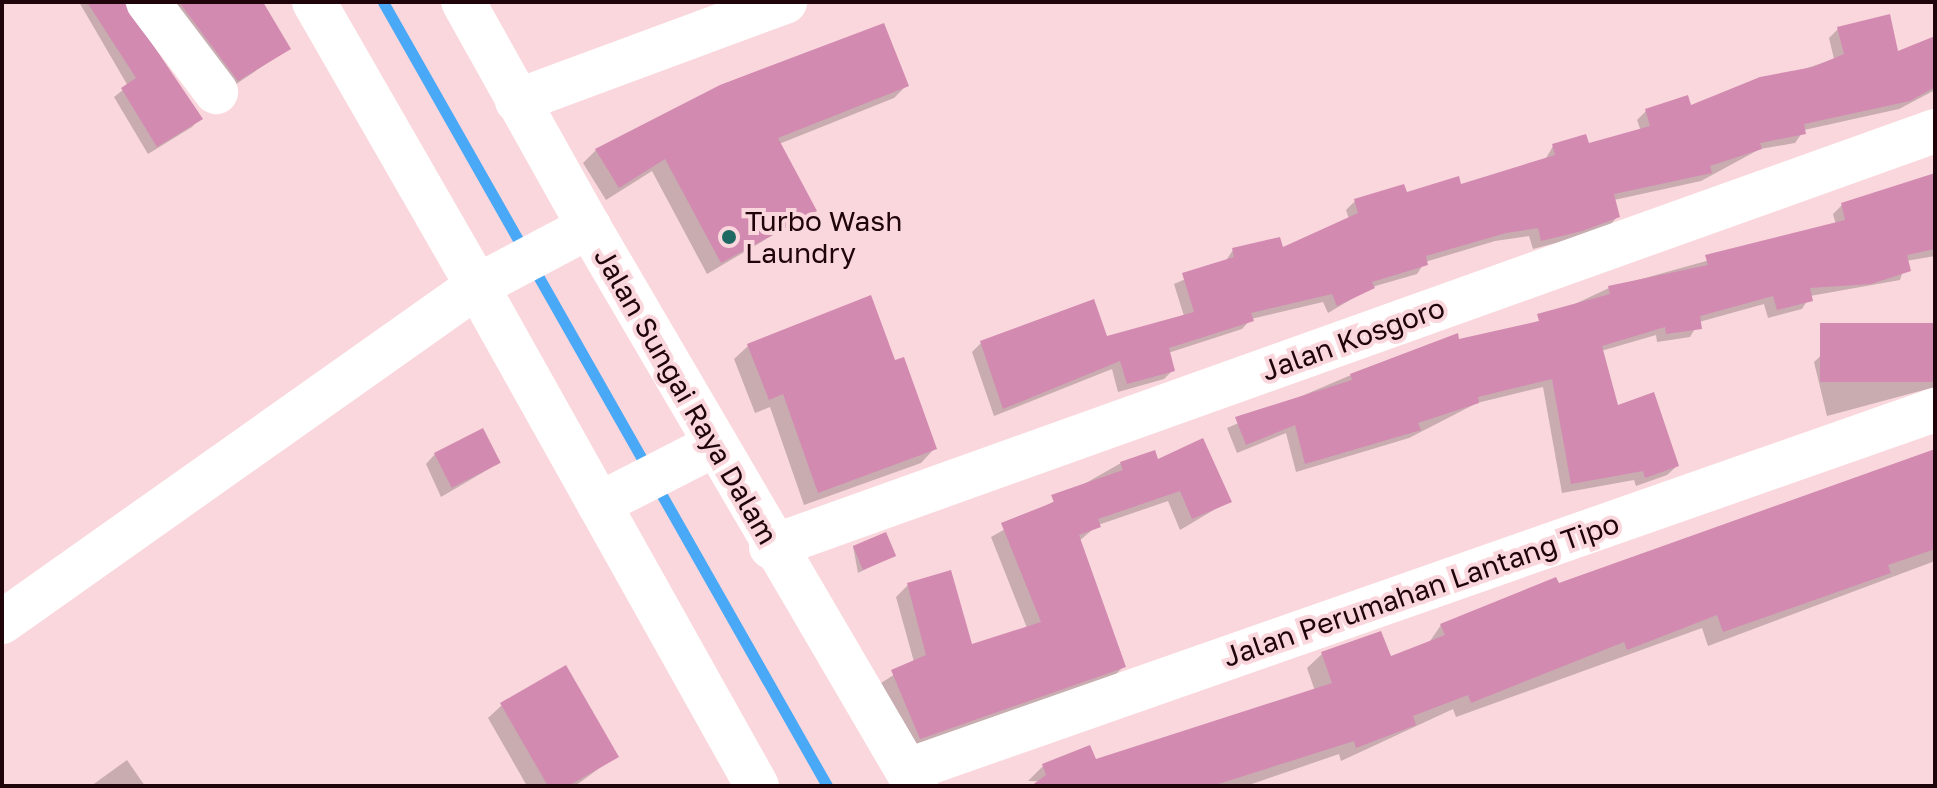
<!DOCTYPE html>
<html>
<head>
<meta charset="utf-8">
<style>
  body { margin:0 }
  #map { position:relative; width:1937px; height:788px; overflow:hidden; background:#fad7dc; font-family:"Golos Text",sans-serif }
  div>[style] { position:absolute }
  .shadow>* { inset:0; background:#0003 }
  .stream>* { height:11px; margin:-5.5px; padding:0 5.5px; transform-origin:5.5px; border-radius:5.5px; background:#4aa9f7 }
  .building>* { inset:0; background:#d28ab1; transform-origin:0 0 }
  .street>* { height:44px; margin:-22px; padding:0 22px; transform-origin:22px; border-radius:22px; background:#fff }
  .secondary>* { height:44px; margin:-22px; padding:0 22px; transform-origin:22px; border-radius:22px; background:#fff }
  .dots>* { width:22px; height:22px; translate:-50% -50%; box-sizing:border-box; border:4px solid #fad7dc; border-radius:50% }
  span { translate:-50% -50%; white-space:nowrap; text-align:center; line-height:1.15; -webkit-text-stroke:8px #fad7dc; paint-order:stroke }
  .poi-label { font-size:28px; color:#1f040b }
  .left { translate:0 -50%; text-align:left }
  .street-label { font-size:28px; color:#1f040b }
  .frame { position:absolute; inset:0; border:4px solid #1f040b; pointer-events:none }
</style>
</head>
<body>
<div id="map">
  <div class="shadow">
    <i style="clip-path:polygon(79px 2px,118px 2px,200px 118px,192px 127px,148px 154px,114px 97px,128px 86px)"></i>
    <i style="clip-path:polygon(174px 2px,261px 2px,288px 49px,223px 93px)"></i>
    <i style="clip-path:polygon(1838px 29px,1897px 53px,1935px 41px,1935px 90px,1899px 109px,1804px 130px,1795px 143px,1760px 149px,1701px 181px,1614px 200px,1618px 216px,1609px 226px,1571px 239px,1533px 249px,1529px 236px,1495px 241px,1425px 262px,1417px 274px,1372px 287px,1328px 313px,1323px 302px,1251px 319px,1242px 329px,1168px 353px,1173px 370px,1164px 379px,1118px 392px,1112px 369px,994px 416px,972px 352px,981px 343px,1106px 339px,1184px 316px,1174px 284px,1225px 262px,1233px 250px,1281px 250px,1349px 219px,1346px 210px,1355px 201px,1459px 186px,1545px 160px,1553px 146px,1588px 146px,1641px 131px,1637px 120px,1646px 111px,1690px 107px,1834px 59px,1829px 38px)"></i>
    <i style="clip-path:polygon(907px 85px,894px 98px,779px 144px,814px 211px,707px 274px,652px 171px,606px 200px,583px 163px,596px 150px)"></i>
    <i style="clip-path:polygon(1935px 176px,1935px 256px,1906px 261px,1900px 280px,1810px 296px,1802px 309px,1768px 318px,1764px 304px,1699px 322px,1690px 337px,1657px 342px,1656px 335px,1601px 351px,1616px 408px,1677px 466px,1667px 475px,1636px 486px,1634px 480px,1562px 493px,1543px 387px,1477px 403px,1409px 438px,1296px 472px,1286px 433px,1237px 453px,1227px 428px,1351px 375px,1528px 326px,1609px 288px,1836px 225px,1833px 214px,1842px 205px)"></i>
    <i style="clip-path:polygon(1935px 324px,1935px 387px,1827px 416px,1814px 362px,1824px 353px)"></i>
    <i style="clip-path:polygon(748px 346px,894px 363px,934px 449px,921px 463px,804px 505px,770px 407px,755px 413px,734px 359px)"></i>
    <i style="clip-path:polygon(1935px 452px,1935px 561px,1708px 646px,1702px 628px,1456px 717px,1453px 709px,1341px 761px,1339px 754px,1246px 786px,1028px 781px,1043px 766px,1094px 761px,1315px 691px,1307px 668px,1322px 654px,1389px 659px,1428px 644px,1441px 625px)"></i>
    <i style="clip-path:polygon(435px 454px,499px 463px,441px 497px,426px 464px)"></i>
    <i style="clip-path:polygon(1156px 461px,1229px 501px,1180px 530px,1168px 501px,1098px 525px,1079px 541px,1124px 666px,1112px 678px,908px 750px,881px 683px,914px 662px,896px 597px,908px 585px,971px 646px,1027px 628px,991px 537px,1121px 463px)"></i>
    <i style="clip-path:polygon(853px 546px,894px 555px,858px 573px)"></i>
    <i style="clip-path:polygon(502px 705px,616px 756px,575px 786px,527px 786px,488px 718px)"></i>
    <i style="clip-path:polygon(127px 760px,145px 786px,91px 786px)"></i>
  </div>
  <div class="stream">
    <i style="left:383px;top:2px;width:288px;rotate:60.4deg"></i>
    <i style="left:533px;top:267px;width:231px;rotate:60.4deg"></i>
    <i style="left:655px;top:483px;width:348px;rotate:60.4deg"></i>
  </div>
  <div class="building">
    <i style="clip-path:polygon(87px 2px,124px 2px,203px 119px,157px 147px,121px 88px,136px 78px)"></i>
    <i style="clip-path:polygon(179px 2px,263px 2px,291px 49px,238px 81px)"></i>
    <i style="clip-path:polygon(1890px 14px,1898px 51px,1935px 36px,1935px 87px,1910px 101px,1804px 124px,1806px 134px,1760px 143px,1762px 149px,1710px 166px,1712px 173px,1614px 194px,1620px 217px,1582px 231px,1541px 241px,1538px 228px,1506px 233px,1426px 256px,1428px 265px,1372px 282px,1375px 288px,1337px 306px,1332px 294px,1251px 313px,1254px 321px,1169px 348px,1175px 371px,1127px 384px,1120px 361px,1003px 409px,980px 341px,1094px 299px,1107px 336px,1194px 312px,1182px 273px,1234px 257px,1232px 248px,1280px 237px,1283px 247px,1358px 213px,1354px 199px,1404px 184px,1407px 192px,1459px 176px,1461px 184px,1555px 155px,1552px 144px,1586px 134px,1589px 143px,1650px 126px,1645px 109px,1688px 95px,1691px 105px,1760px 77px,1813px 67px,1844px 54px,1837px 27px)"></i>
    <i style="clip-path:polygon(884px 23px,909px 86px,778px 138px,817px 211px,721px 263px,665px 159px,619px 188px,595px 149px,720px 85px)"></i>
    <i style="clip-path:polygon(1935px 173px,1935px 249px,1907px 255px,1911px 271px,1871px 284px,1810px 288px,1813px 301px,1777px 310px,1773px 296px,1700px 316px,1702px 329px,1666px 334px,1665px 327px,1602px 346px,1618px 405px,1654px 392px,1679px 466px,1645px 478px,1643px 471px,1571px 484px,1552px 379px,1478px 397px,1479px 403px,1418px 423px,1421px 430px,1305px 464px,1295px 425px,1246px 445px,1235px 417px,1352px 380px,1350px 374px,1458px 333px,1459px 339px,1539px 321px,1537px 314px,1610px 294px,1608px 286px,1708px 265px,1705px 255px,1845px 220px,1841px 203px)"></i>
    <i style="clip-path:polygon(871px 295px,895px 360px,904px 357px,937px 449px,818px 493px,783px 394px,769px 400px,747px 344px)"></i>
    <i style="left:1935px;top:323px;width:59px;height:115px;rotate:90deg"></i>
    <i style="left:483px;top:428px;width:39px;height:55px;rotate:63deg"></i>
    <i style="clip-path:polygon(1203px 438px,1232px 502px,1192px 519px,1180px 491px,1098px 519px,1101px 527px,1079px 535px,1126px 667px,920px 739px,891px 670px,926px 655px,907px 583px,951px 570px,972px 644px,1041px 622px,1001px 523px,1054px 502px,1051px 495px,1123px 470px,1120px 462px,1155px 450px,1158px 459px)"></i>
    <i style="clip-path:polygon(1935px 449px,1935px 549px,1888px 565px,1891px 573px,1723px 632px,1717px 615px,1627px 650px,1624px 642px,1471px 703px,1468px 695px,1413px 716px,1416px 725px,1356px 748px,1354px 741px,1212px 786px,1031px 786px,1046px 775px,1042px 764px,1090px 745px,1096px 759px,1332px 683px,1321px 652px,1381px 631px,1391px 656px,1445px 635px,1440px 624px,1556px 577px,1559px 583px)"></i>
    <i style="left:886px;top:532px;width:26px;height:36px;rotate:67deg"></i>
    <i style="clip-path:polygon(566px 665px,619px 757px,568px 786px,548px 786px,500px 703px)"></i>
  </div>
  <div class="street">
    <i style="left:148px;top:2px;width:113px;rotate:52.9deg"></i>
    <i style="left:517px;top:101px;width:286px;rotate:-20.3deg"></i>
    <i style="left:589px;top:227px;width:648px;rotate:59.67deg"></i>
    <i style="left:477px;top:286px;width:573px;rotate:60.75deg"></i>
    <i style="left:599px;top:504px;width:128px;rotate:-27deg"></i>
    <i style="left:771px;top:547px;width:1236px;rotate:-19.67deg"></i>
    <i style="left:908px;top:770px;width:1088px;rotate:-19.32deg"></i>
  </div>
  <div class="secondary">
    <i style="left:314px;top:2px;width:327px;rotate:60.1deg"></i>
    <i style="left:2px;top:622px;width:582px;rotate:-35.27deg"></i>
    <i style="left:477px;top:286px;width:127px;rotate:-27.8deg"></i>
    <i style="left:589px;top:227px;width:258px;rotate:-119.2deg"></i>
  </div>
  <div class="dots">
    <i style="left:729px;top:237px;background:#1f6962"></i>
  </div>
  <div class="poi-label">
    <span class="left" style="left:745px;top:237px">Turbo Wash<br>Laundry</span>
  </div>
  <div class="street-label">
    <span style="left:1353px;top:339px;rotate:-20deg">Jalan Kosgoro</span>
    <span style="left:686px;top:396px;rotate:60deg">Jalan Sungai Raya Dalam</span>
    <span style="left:1421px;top:590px;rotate:-19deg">Jalan Perumahan Lantang Tipo</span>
  </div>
  <div class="frame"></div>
</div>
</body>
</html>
